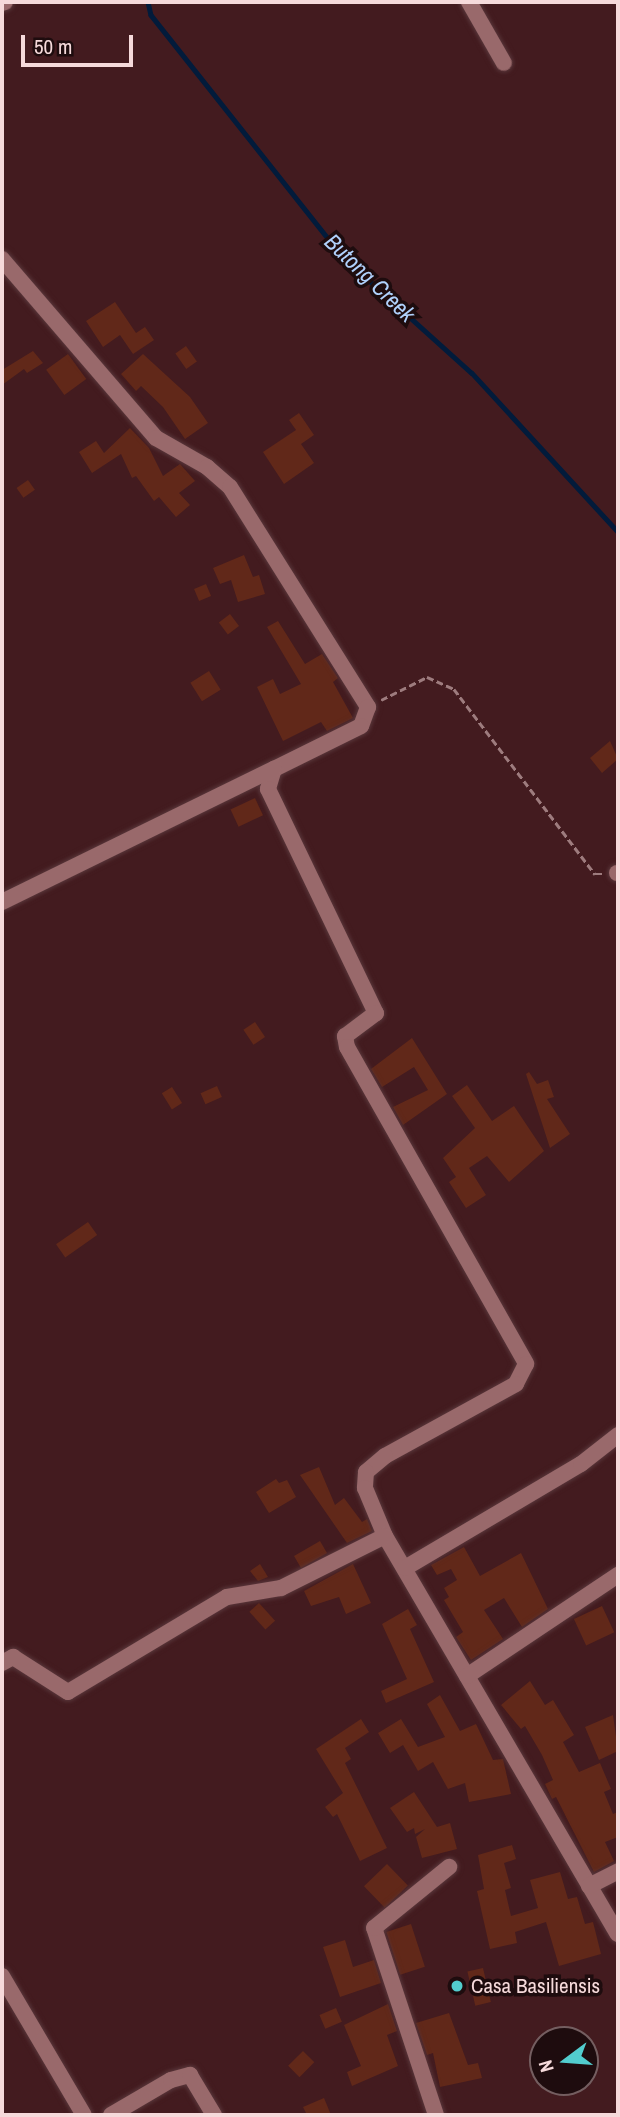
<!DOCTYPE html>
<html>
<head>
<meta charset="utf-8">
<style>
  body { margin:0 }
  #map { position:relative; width:620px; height:2117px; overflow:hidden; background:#431b1f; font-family:"Archivo Narrow",sans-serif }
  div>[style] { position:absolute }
  .stream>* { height:4.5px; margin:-2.25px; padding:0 2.25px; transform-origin:2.25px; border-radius:2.25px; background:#021b3b }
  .building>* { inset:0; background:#612819; transform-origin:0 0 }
  .path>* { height:2.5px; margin-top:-1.25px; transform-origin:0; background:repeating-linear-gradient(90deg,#9e7c7e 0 7px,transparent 0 10.5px) }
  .roads { filter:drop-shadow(0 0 2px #59373b) drop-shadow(0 0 2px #59373b) }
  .minor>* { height:16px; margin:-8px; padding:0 8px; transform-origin:8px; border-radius:8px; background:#99696b }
  .dots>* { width:19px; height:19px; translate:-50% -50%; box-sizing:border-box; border:4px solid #1e0c0e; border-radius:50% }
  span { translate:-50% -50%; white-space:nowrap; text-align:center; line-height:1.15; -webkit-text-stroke:7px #1e0c0e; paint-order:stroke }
  .poi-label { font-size:21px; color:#f6dadb }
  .left { translate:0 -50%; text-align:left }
  .water-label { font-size:23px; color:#b0d1fc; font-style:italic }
  .frame { position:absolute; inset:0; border:4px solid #f6dadb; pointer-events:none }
  .north { position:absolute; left:529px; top:2026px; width:70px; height:70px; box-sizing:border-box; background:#1e0c0e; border:2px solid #745e60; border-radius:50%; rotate:254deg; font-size:19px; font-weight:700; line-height:28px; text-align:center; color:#f6dadb }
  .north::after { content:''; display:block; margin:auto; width:24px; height:32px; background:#52cdce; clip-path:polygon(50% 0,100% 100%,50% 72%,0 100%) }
  .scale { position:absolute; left:21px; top:35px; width:112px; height:32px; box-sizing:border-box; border:4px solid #f6dadb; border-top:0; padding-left:9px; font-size:21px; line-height:24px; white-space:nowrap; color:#f6dadb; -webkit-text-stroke:5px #1e0c0e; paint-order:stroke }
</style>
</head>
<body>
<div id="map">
  <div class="stream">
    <i style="left:148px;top:2px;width:13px;rotate:77deg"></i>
    <i style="left:151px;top:15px;width:309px;rotate:51.6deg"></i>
    <i style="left:343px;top:257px;width:173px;rotate:42deg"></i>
    <i style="left:472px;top:373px;width:216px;rotate:47.4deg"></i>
  </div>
  <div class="building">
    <i style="clip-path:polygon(115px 302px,136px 333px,145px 327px,154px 340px,133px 354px,120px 335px,103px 347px,86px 321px)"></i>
    <i style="left:186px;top:346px;width:19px;height:13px;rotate:55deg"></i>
    <i style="clip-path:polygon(33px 351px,43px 363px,27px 373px,24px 369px,2px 385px,2px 370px)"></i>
    <i style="left:68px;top:354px;width:31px;height:27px;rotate:54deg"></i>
    <i style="clip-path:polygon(143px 354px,190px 397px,208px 423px,185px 439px,163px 407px,141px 386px,136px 391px,121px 374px)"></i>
    <i style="clip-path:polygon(299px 413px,314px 435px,301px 444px,314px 463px,284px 484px,263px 452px,296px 430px,289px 420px)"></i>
    <i style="clip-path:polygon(130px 428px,149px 448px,163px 476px,180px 464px,195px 481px,179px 493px,190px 505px,176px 517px,159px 497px,154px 501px,136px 476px,132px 478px,121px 454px,92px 473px,79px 452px,96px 441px,104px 453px)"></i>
    <i style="left:28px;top:480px;width:12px;height:14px;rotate:55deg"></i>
    <i style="clip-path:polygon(244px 555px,253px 577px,259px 575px,265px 594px,238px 602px,231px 580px,220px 584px,213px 568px)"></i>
    <i style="left:206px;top:584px;width:13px;height:13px;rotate:67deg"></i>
    <i style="left:230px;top:614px;width:15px;height:14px;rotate:53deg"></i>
    <i style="clip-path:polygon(278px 621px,305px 664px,322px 654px,338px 678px,333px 682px,353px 718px,327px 731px,321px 722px,283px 741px,257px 687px,273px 679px,280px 694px,301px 684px,267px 627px)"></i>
    <i style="left:209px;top:671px;width:22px;height:22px;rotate:58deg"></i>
    <i style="clip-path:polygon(610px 741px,618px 759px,602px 773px,590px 758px)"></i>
    <i style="left:255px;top:798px;width:19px;height:27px;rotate:65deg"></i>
    <i style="left:255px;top:1022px;width:18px;height:14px;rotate:56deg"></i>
    <i style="clip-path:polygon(412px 1038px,447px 1094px,403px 1125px,393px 1107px,428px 1090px,414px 1067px,382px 1087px,371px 1069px)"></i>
    <i style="clip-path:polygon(529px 1072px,537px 1084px,548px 1080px,554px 1097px,547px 1099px,570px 1134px,550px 1148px,526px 1074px)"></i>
    <i style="clip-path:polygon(467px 1085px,492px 1121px,514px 1106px,544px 1151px,509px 1182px,487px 1156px,469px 1168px,486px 1195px,466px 1208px,449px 1182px,456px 1177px,443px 1158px,475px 1128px,452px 1096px)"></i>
    <i style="left:217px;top:1086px;width:12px;height:18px;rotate:66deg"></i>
    <i style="left:172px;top:1087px;width:19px;height:12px;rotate:58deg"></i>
    <i style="left:88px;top:1222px;width:16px;height:39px;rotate:55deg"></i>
    <i style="clip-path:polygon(319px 1467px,335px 1505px,344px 1498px,362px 1522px,367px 1519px,372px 1531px,347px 1543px,300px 1475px)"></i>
    <i style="clip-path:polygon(276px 1479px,279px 1483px,287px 1480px,296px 1497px,269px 1513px,256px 1492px)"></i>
    <i style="left:320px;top:1541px;width:14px;height:30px;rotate:60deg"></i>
    <i style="clip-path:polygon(464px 1547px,480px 1576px,521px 1553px,548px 1609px,522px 1627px,504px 1598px,484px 1610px,503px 1639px,471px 1660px,456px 1637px,463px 1632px,444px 1600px,449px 1597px,444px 1588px,457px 1580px,451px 1569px,437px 1575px,431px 1565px)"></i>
    <i style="clip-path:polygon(260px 1564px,268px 1577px,258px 1581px,250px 1571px)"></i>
    <i style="clip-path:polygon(353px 1564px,371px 1603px,346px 1614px,339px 1597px,311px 1606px,304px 1591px)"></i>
    <i style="left:259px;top:1603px;width:24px;height:13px;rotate:48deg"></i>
    <i style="left:602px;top:1606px;width:29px;height:31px;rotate:65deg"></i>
    <i style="clip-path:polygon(408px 1609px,417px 1625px,410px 1629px,434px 1682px,386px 1703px,381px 1691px,407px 1679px,382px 1624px)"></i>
    <i style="clip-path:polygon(530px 1681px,545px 1705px,553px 1700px,574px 1735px,563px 1742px,579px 1772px,600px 1763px,611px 1789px,604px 1792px,613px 1814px,618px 1812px,618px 1837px,605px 1842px,614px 1861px,594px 1872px,556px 1797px,552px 1799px,545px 1784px,553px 1780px,542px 1755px,525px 1726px,521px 1729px,501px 1705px)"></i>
    <i style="clip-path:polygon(440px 1695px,460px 1731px,476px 1724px,493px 1760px,503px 1759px,511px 1794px,469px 1802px,465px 1783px,448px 1789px,433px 1762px,418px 1771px,403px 1745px,390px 1753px,378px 1733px,401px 1719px,418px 1747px,445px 1737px,427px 1704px)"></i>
    <i style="clip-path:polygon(613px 1715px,618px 1751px,599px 1760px,585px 1727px)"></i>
    <i style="clip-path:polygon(361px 1719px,369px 1732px,345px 1748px,351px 1759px,345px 1763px,387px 1848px,360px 1861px,337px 1814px,333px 1817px,325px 1807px,343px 1793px,316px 1749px)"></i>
    <i style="clip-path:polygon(414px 1792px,437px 1827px,450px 1823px,457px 1849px,422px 1858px,416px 1837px,425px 1829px,415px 1834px,414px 1828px,407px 1832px,390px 1808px)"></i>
    <i style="clip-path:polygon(512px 1845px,516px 1859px,504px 1863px,511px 1888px,505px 1890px,511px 1916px,538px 1908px,530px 1880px,560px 1872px,568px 1899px,577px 1897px,585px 1924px,593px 1922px,601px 1954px,559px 1966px,546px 1922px,515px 1932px,517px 1943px,490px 1949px,477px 1891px,484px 1889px,478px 1855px)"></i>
    <i style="left:387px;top:1864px;width:30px;height:32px;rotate:46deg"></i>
    <i style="left:411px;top:1924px;width:45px;height:26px;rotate:72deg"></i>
    <i style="clip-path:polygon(345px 1940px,353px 1967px,374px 1960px,381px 1983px,340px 1997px,323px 1947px)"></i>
    <i style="left:483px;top:1968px;width:35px;height:16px;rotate:77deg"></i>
    <i style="clip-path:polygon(388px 2004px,397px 2031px,387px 2035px,398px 2066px,352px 2086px,347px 2072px,361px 2066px,344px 2025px)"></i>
    <i style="left:336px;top:2008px;width:15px;height:18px;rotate:67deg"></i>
    <i style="clip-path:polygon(449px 2013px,468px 2065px,478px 2063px,482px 2078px,440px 2087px,433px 2053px,427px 2055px,416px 2023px)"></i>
    <i style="left:303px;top:2051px;width:16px;height:21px;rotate:45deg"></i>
    <i style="clip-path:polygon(324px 2098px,331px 2115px,307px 2115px,303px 2107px)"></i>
  </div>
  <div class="path">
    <i style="left:381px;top:700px;width:51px;rotate:-26.6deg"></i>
    <i style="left:427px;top:677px;width:30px;rotate:24deg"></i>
    <i style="left:454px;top:689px;width:233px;rotate:52.7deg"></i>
    <i style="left:595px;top:874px;width:8px"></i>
  </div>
  <div class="roads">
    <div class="minor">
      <i style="left:469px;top:2px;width:70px;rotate:60.2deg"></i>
      <i style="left:2px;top:3px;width:3px;rotate:-18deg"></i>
      <i style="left:2px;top:259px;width:236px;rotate:49.3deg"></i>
      <i style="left:156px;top:438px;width:59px;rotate:29.6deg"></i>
      <i style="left:207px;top:467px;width:30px;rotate:41deg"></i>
      <i style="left:230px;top:487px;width:260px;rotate:57.9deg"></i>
      <i style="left:368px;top:707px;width:20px;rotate:110deg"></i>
      <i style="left:361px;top:726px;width:97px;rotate:153.7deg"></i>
      <i style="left:274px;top:769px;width:21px;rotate:107deg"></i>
      <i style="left:268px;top:789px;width:249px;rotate:64.3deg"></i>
      <i style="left:376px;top:1013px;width:39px;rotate:143deg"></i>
      <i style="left:345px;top:1036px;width:11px;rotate:80deg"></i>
      <i style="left:347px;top:1047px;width:364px;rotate:60.5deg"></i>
      <i style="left:526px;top:1364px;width:22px;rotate:117deg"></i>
      <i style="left:516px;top:1384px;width:149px;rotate:151.2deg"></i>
      <i style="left:385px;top:1456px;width:25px;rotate:140deg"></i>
      <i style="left:366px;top:1472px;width:16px;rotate:94deg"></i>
      <i style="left:365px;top:1488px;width:52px;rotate:67.4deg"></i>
      <i style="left:385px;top:1536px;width:461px;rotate:59.7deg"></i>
      <i style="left:617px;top:873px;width:1px"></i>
      <i style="left:2px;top:902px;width:303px;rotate:-26.1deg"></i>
      <i style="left:405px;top:1568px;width:204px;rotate:-30.6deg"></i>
      <i style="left:581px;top:1464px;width:47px;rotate:-38.1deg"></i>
      <i style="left:2px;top:1663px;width:13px;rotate:-29deg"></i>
      <i style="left:13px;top:1657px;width:65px;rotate:32.5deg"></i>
      <i style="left:68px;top:1692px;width:185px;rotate:-30.9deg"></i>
      <i style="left:227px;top:1597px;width:55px;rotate:-9.5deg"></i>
      <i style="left:281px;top:1588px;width:116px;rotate:-26.6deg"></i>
      <i style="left:467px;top:1676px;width:182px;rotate:-33.8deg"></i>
      <i style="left:589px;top:1886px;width:33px;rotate:-27deg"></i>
      <i style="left:2px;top:1976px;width:161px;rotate:59.5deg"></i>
      <i style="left:111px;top:2115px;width:69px;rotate:-30.3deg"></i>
      <i style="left:171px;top:2080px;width:20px;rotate:-15deg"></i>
      <i style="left:190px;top:2075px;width:47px;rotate:59deg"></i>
      <i style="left:436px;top:2115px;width:197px;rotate:-108.3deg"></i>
      <i style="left:374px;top:1928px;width:97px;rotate:-39.1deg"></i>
    </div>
  </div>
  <div class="dots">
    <i style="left:457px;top:1986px;background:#52cdce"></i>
  </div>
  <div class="poi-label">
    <span class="left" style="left:471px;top:1986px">Casa Basiliensis</span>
  </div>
  <div class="water-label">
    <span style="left:370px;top:278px;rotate:44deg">Butong Creek</span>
  </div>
  <div class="frame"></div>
  <div class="north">N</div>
  <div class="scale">50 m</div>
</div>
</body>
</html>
